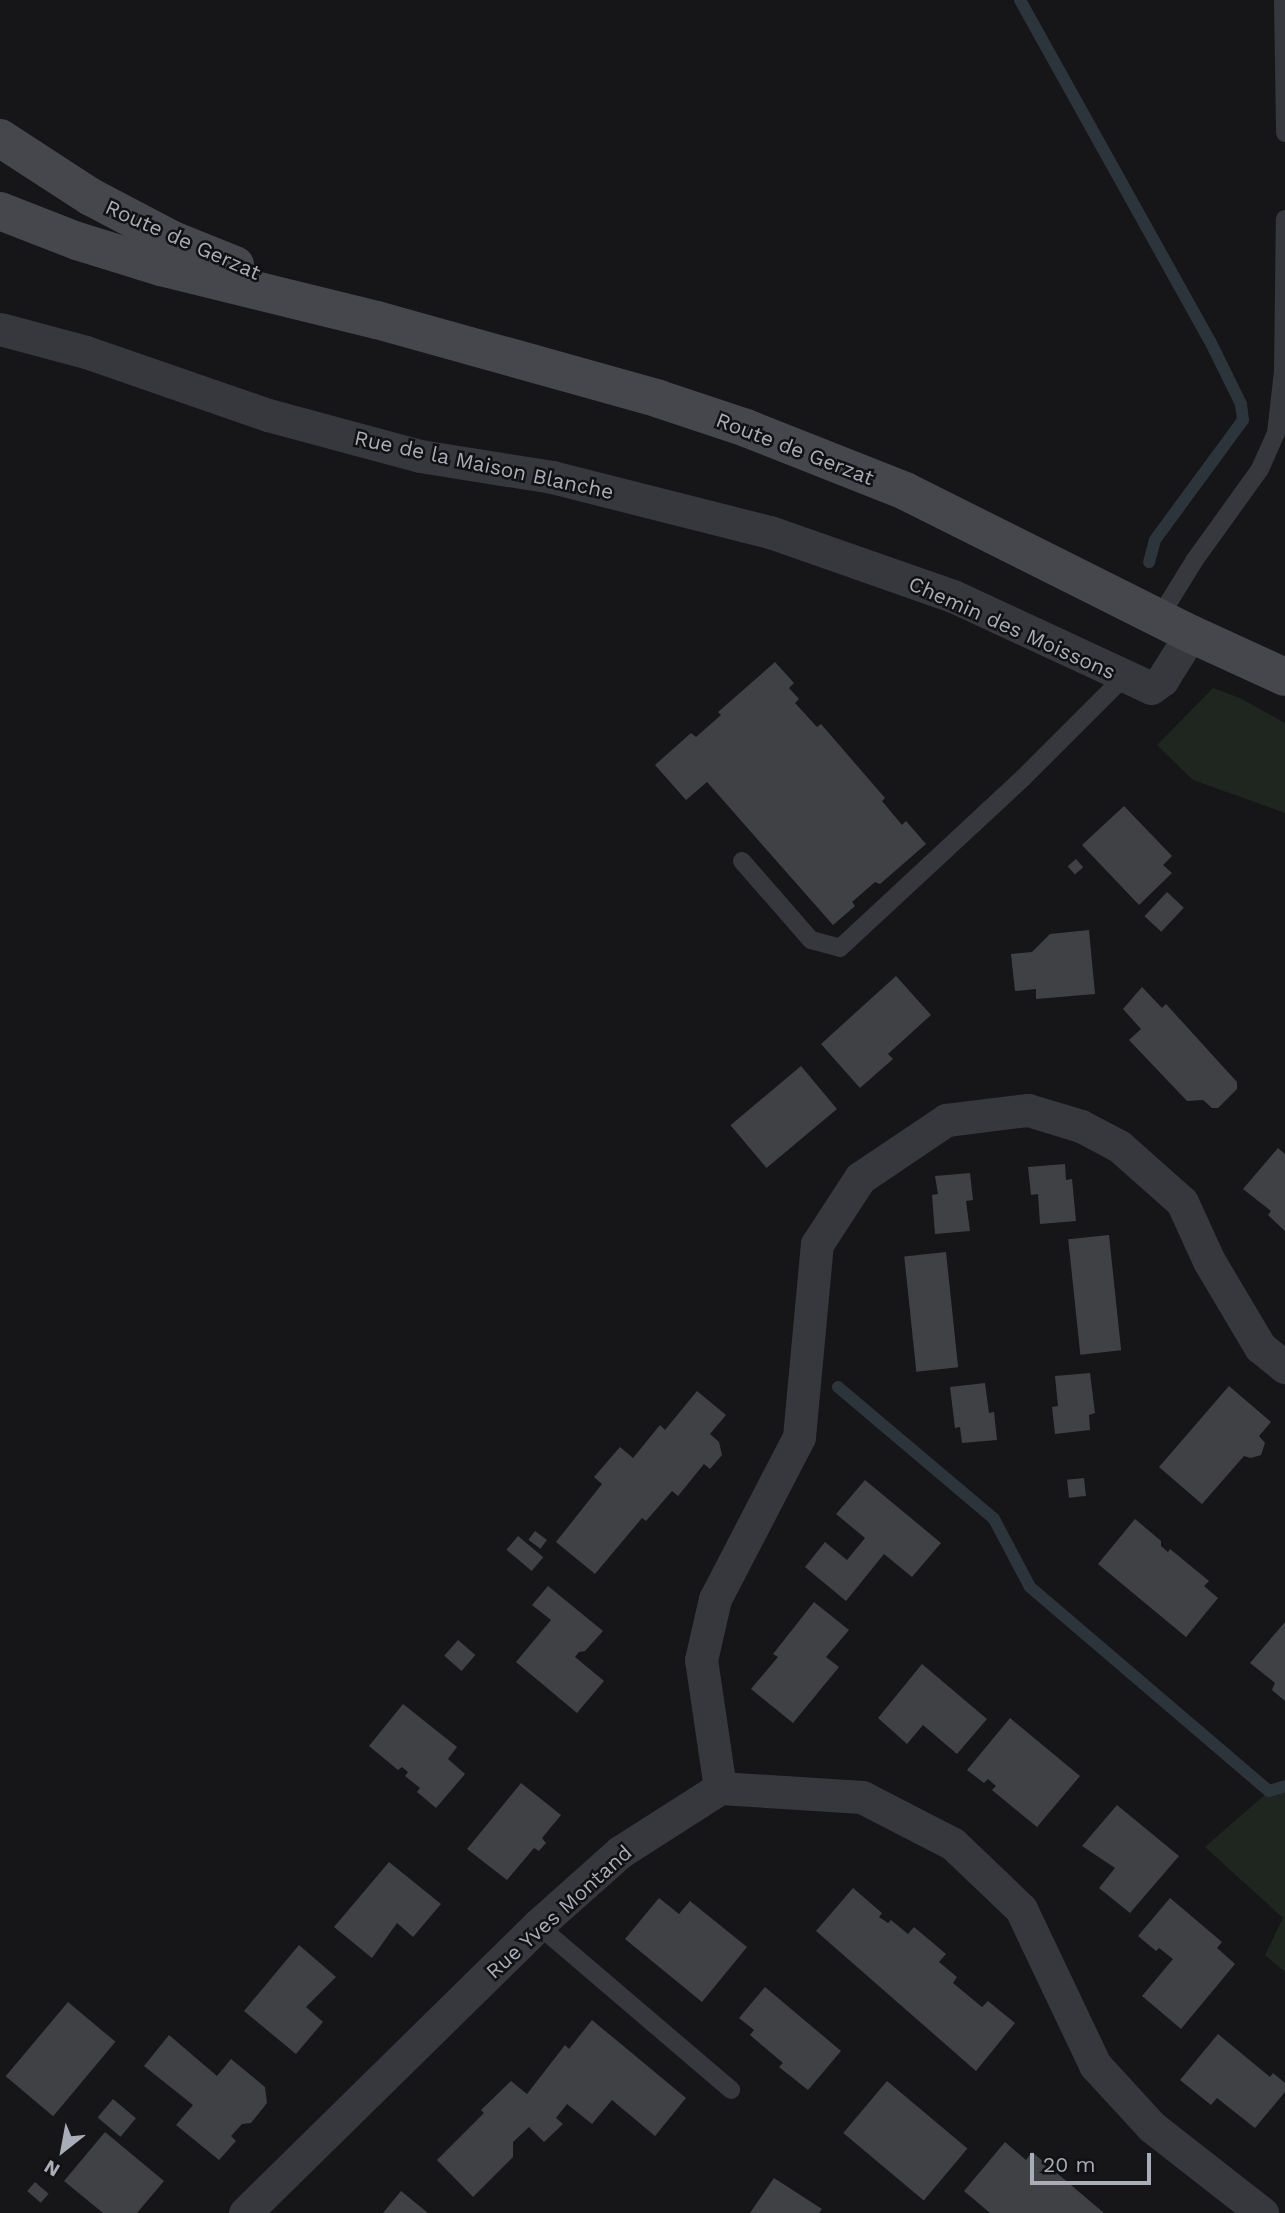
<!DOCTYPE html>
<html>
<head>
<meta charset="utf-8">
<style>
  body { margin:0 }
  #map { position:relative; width:1285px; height:2213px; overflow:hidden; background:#161618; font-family:"Work Sans",sans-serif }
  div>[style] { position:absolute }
  .green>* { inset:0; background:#1e261f }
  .stream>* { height:12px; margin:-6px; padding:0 6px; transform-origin:6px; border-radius:6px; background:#2c353c }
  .building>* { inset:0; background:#404145; transform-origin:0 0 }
  .lane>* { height:18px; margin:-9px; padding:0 9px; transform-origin:9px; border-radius:9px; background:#37383d }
  .street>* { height:33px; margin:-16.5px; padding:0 16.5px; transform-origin:16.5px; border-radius:16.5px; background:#37383d }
  .secondary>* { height:38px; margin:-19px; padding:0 19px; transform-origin:19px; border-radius:19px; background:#45474d }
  span { translate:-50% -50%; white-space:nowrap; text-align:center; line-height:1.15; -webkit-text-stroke:5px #111113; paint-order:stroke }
  .street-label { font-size:21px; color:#a8adb8 }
  .north { position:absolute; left:28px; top:2115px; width:70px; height:70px; -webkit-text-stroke:5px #111113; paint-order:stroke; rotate:211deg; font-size:19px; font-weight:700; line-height:28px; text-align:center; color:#a8adb8 }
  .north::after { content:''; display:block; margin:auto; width:24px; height:32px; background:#a8adb8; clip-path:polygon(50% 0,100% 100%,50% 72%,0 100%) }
  .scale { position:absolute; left:1030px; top:2153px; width:121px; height:32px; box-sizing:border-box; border:4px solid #a8adb8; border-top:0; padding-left:9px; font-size:21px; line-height:24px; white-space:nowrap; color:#a8adb8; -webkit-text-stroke:5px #111113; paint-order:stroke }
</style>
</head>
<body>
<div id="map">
  <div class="green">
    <i style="clip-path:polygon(1213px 688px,1240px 698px,1285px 723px,1285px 813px,1193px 780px,1157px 745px)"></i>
    <i style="clip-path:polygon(1285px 1786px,1285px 1972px,1265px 1955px,1283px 1918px,1205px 1847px,1269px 1791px)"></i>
  </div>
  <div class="stream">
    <i style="left:1020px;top:0;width:390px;rotate:60.9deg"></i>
    <i style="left:1210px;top:341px;width:70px;rotate:63.8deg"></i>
    <i style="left:1241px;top:404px;width:16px;rotate:83deg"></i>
    <i style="left:1243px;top:420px;width:149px;rotate:126.3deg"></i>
    <i style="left:1155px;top:540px;width:23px;rotate:105deg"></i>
    <i style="left:838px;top:1387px;width:204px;rotate:40.2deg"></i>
    <i style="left:994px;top:1519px;width:77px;rotate:62.1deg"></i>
    <i style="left:1030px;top:1587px;width:314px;rotate:40.5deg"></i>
    <i style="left:1269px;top:1791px;width:17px;rotate:-17deg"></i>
  </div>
  <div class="building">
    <i style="clip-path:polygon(775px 662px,794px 683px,789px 688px,799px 699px,795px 703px,817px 727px,821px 724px,885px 798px,882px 801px,902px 825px,906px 821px,926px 844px,880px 884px,875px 882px,852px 902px,855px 906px,833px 925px,707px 782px,686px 800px,655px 765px,691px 733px,696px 737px,721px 715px,718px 712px)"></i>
    <i style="clip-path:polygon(1124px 806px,1172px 856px,1163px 865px,1172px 873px,1139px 905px,1082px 845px)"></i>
    <i style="left:1076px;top:859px;width:11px;height:11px;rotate:49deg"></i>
    <i style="left:1167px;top:892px;width:23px;height:33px;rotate:43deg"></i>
    <i style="clip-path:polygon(1089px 930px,1095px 994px,1036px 999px,1036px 989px,1015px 991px,1011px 954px,1032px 952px,1050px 934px)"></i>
    <i style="clip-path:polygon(896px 976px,931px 1015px,888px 1054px,893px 1059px,860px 1088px,821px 1044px)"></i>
    <i style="clip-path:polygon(1142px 987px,1162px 1008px,1166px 1004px,1237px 1082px,1237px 1089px,1218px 1108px,1212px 1108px,1203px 1100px,1187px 1101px,1129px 1040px,1141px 1029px,1123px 1009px)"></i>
    <i style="left:801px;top:1066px;width:56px;height:92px;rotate:50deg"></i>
    <i style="clip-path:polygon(1278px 1148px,1285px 1154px,1285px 1231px,1268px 1215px,1271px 1211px,1243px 1189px)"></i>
    <i style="clip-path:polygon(1065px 1164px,1066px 1180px,1072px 1179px,1076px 1221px,1040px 1224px,1038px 1194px,1031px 1195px,1028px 1167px)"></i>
    <i style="clip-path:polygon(970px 1173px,973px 1200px,966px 1201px,970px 1231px,935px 1234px,932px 1195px,938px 1194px,935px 1176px)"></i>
    <i style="left:1109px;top:1235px;width:116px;height:41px;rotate:84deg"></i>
    <i style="left:946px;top:1252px;width:116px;height:42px;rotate:84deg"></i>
    <i style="clip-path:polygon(1090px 1373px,1095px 1413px,1089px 1415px,1090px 1430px,1055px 1434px,1052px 1407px,1058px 1406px,1055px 1376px)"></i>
    <i style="clip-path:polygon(985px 1383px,989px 1413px,994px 1412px,997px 1440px,962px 1443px,960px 1427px,955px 1428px,950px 1387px)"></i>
    <i style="clip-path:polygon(1229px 1386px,1271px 1422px,1259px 1436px,1265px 1443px,1261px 1455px,1251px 1458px,1244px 1456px,1202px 1504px,1159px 1467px)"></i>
    <i style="clip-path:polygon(697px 1391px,726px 1415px,710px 1434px,719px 1442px,722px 1455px,710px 1469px,704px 1464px,678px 1496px,672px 1491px,646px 1521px,642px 1518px,595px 1574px,556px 1542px,602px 1484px,594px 1477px,620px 1447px,633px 1458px,660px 1425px,665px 1430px)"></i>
    <i style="left:1084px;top:1478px;width:18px;height:17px;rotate:84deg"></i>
    <i style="clip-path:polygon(865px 1480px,941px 1543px,912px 1577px,884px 1554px,846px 1601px,805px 1567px,825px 1542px,847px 1560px,865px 1538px,836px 1514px)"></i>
    <i style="clip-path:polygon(1135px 1519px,1161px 1541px,1161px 1546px,1168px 1552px,1170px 1549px,1209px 1581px,1204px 1586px,1218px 1598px,1186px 1637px,1098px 1564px)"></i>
    <i style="left:535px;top:1531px;width:15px;height:11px;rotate:37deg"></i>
    <i style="left:518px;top:1536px;width:33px;height:18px;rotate:40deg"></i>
    <i style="clip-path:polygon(548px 1586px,603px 1631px,585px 1651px,579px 1652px,575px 1657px,604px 1681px,577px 1713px,516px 1662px,551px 1620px,532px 1605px)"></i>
    <i style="clip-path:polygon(814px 1602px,849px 1630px,826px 1657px,839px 1667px,793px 1723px,751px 1689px,778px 1657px,773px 1654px)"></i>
    <i style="clip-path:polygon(1285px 1622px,1285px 1701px,1272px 1690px,1275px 1683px,1250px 1663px)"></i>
    <i style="left:458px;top:1640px;width:23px;height:21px;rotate:41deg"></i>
    <i style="clip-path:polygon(922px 1664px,987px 1719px,957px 1754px,923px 1725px,907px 1744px,878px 1718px)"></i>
    <i style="clip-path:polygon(403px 1704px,457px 1747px,448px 1759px,465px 1774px,436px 1808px,417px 1792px,420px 1788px,405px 1776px,408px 1772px,402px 1767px,398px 1770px,369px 1746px)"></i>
    <i style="clip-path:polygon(1010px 1718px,1080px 1776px,1037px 1827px,992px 1790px,996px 1786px,988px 1779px,984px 1783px,967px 1770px)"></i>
    <i style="clip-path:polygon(521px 1783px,561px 1815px,542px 1838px,546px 1843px,539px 1851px,534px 1848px,507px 1880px,467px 1849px)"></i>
    <i style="clip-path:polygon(1117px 1805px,1179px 1856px,1130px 1913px,1099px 1888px,1115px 1868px,1082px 1846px)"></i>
    <i style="clip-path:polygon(389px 1862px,441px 1904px,413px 1937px,397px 1923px,372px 1958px,334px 1927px)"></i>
    <i style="clip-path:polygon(853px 1888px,882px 1913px,879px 1917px,888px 1923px,891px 1920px,908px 1934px,914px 1927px,946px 1954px,939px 1962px,957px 1977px,953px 1983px,982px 2007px,988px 2001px,1015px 2023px,976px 2071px,816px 1931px)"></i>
    <i style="clip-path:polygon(659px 1898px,679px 1914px,690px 1901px,747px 1947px,702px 2002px,625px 1939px)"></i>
    <i style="clip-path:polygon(1170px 1898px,1222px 1942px,1217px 1948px,1235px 1964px,1181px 2029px,1142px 1996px,1173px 1959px,1159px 1948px,1156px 1951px,1138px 1936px)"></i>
    <i style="clip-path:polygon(299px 1945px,336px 1977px,306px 2007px,323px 2022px,296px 2054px,244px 2011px)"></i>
    <i style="clip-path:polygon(765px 1987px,841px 2051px,808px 2090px,779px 2067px,783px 2063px,750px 2035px,754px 2030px,739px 2018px)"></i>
    <i style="left:68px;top:2002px;width:62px;height:97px;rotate:40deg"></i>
    <i style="clip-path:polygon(592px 2020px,686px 2098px,655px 2136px,612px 2100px,592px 2124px,567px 2104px,556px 2118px,563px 2124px,544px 2142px,529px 2127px,513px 2142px,513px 2157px,473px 2197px,437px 2160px,484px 2113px,481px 2110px,511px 2081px,527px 2094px,565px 2045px,569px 2049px)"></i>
    <i style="clip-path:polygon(1218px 2034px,1270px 2077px,1273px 2073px,1285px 2083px,1285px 2092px,1255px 2128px,1217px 2098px,1211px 2105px,1180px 2080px)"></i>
    <i style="clip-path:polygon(169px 2035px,217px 2076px,231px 2059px,265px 2087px,267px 2103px,251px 2123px,242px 2124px,231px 2136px,236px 2141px,219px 2160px,176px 2125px,193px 2105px,144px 2066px)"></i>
    <i style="left:887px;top:2081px;width:105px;height:68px;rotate:40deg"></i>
    <i style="left:113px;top:2099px;width:30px;height:24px;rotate:40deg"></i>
    <i style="clip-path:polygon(105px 2132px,164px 2181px,137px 2213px,103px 2213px,64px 2181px)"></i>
    <i style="clip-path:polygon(1005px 2142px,1026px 2160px,1032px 2152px,1104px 2213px,990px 2213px,964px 2191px)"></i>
    <i style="clip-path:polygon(774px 2178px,822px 2209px,819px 2213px,750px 2213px)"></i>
    <i style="left:35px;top:2182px;width:18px;height:12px;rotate:41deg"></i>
    <i style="clip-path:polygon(401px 2191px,428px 2213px,383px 2213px)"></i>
  </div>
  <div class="lane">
    <i style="left:1283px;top:0;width:133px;rotate:89.1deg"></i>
    <i style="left:1159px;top:618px;width:67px;rotate:-58.4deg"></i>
    <i style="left:1194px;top:561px;width:113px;rotate:-54.3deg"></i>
    <i style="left:1260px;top:469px;width:39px;rotate:-66deg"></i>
    <i style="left:1276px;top:433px;width:61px;rotate:-83.5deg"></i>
    <i style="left:1283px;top:372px;width:153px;rotate:-89.3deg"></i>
    <i style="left:742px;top:861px;width:105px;rotate:48.9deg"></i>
    <i style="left:811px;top:940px;width:30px;rotate:15deg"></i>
    <i style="left:840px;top:948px;width:250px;rotate:-42.9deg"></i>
    <i style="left:1023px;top:778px;width:141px;rotate:-45deg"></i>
    <i style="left:538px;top:1925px;width:254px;rotate:40.5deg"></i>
  </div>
  <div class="street">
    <i style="left:0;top:329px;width:89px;rotate:15deg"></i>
    <i style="left:86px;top:352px;width:193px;rotate:19.1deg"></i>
    <i style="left:268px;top:415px;width:157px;rotate:15.1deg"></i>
    <i style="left:420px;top:456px;width:134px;rotate:9deg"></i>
    <i style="left:552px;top:477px;width:225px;rotate:14.2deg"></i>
    <i style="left:770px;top:532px;width:194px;rotate:19.3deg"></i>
    <i style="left:953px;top:596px;width:218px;rotate:24.9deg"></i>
    <i style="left:1151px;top:688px;width:14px;rotate:-36deg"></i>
    <i style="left:1162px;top:680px;width:54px;rotate:-57.8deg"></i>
    <i style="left:720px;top:1788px;width:129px;rotate:-98.4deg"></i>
    <i style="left:701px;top:1660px;width:63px;rotate:-77.1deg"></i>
    <i style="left:715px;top:1599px;width:182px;rotate:-62.6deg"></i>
    <i style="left:799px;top:1437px;width:194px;rotate:-84.7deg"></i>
    <i style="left:817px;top:1244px;width:79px;rotate:-56.9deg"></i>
    <i style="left:860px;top:1178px;width:104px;rotate:-34deg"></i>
    <i style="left:946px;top:1120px;width:83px;rotate:-7deg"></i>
    <i style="left:1028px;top:1110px;width:55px;rotate:16.8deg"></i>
    <i style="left:1081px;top:1126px;width:43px;rotate:27.8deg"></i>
    <i style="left:1119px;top:1146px;width:84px;rotate:41.6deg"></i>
    <i style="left:1182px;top:1202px;width:65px;rotate:65.4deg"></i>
    <i style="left:1209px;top:1261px;width:100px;rotate:59.3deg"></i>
    <i style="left:1260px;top:1347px;width:32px;rotate:39deg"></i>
    <i style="left:245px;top:2213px;width:411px;rotate:-44.5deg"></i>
    <i style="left:538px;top:1925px;width:110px;rotate:-41.7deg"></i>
    <i style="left:620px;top:1852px;width:119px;rotate:-32.6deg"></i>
    <i style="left:720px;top:1788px;width:142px;rotate:3.6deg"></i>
    <i style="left:862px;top:1797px;width:102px;rotate:27.3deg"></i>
    <i style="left:953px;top:1844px;width:94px;rotate:43.7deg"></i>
    <i style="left:1021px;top:1909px;width:173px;rotate:64.6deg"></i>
    <i style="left:1095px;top:2065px;width:84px;rotate:47.4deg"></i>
    <i style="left:1152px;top:2127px;width:140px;rotate:38deg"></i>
  </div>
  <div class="secondary">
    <i style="left:0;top:138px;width:108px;rotate:33deg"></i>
    <i style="left:91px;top:197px;width:93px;rotate:27.7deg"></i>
    <i style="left:173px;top:240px;width:67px;rotate:22deg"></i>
    <i style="left:0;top:211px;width:83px;rotate:21.3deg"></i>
    <i style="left:77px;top:241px;width:88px;rotate:17.2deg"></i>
    <i style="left:161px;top:267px;width:222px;rotate:13.8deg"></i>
    <i style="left:377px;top:320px;width:293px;rotate:15.6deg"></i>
    <i style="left:659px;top:399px;width:92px;rotate:18.4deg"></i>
    <i style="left:746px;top:428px;width:171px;rotate:21.6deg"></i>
    <i style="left:905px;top:491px;width:320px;rotate:26.6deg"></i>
    <i style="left:1191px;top:634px;width:103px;rotate:24.6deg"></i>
  </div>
  <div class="street-label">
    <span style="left:183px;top:240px;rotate:24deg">Route de Gerzat</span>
    <span style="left:795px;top:449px;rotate:21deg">Route de Gerzat</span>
    <span style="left:484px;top:465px;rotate:12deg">Rue de la Maison Blanche</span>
    <span style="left:1012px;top:628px;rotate:24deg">Chemin des Moissons</span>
    <span style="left:559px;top:1912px;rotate:-42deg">Rue Yves Montand</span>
  </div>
  <div class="north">N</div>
  <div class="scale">20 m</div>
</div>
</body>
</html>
